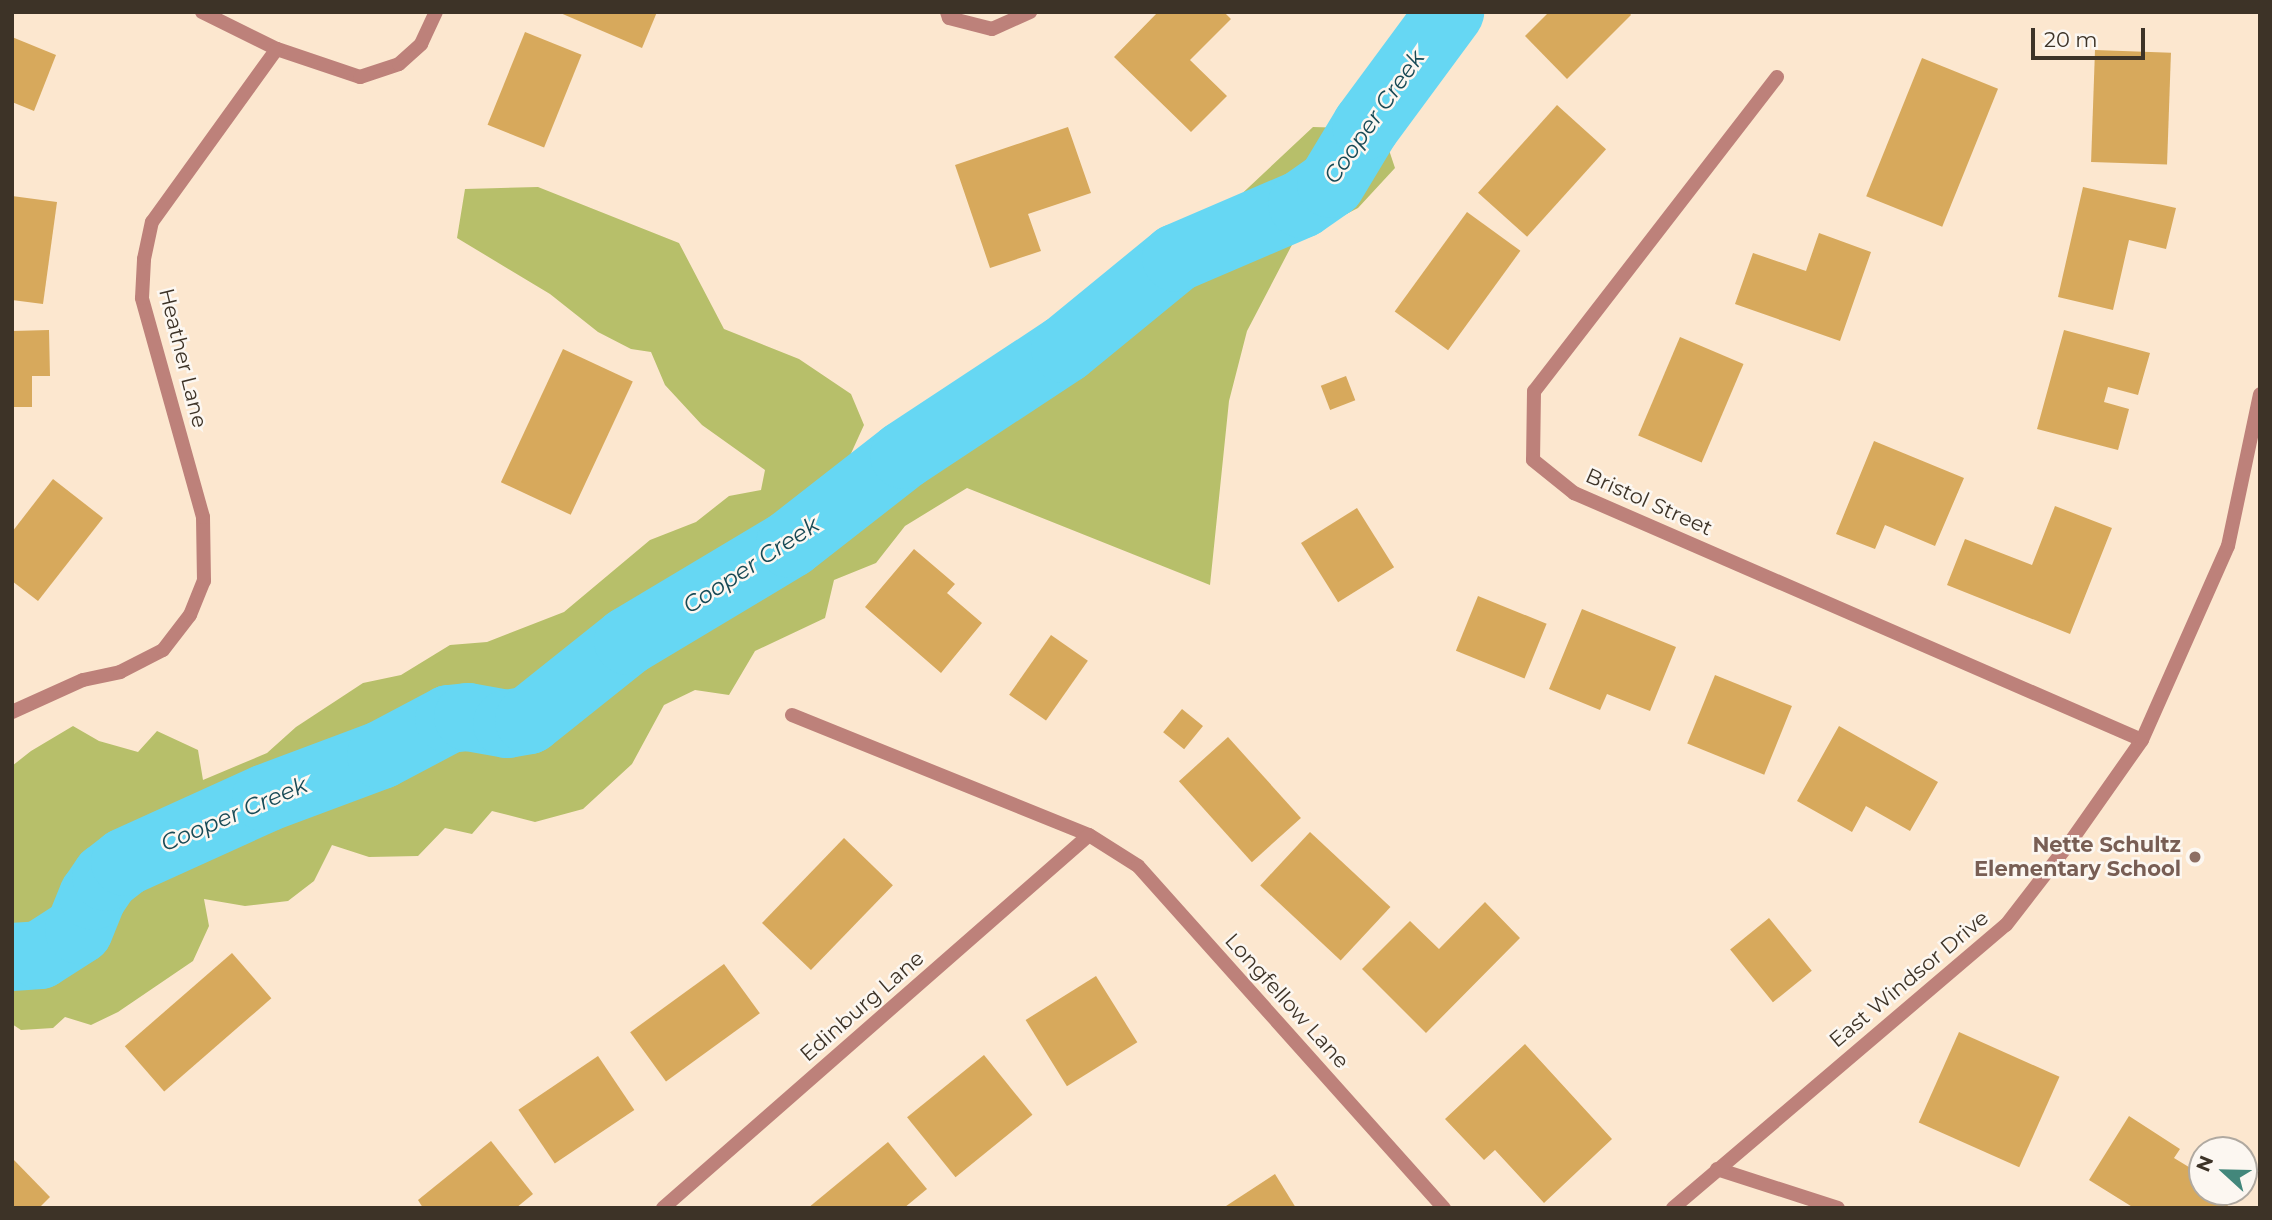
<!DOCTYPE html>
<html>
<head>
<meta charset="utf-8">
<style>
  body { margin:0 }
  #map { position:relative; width:2272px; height:1220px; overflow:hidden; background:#fce7cf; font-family:Montserrat,sans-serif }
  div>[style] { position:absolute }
  .forest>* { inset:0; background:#b7bf6a }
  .river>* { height:68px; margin:-34px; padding:0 34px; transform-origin:34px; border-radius:34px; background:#66d7f3 }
  .building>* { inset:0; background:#d7a95c; transform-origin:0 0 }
  .minor>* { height:14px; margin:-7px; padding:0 7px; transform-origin:7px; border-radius:7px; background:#bd817a }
  .tertiary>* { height:14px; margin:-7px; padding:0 7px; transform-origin:7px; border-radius:7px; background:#bd817a }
  .dots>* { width:19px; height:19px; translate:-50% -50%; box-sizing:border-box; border:4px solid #fcf7f1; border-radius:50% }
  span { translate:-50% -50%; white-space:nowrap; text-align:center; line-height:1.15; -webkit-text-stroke:5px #fcf7f1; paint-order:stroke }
  .street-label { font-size:21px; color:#3d3327 }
  .education-label { font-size:21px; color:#785e54; font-weight:700 }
  .right { translate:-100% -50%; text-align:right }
  .water-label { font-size:23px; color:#184a56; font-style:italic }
  .frame { position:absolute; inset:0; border:14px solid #3d3327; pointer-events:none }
  .north { position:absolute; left:2188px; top:1136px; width:70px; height:70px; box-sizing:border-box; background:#fcf7f1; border:2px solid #b0a9a0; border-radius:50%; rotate:292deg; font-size:19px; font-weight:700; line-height:28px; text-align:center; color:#3d3327 }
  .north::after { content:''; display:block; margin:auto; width:24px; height:32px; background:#43877b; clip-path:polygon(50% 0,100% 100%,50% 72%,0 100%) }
  .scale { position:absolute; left:2031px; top:28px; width:114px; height:32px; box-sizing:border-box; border:4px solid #3d3327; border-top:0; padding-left:9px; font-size:21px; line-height:24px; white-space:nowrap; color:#3d3327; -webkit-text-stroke:5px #fcf7f1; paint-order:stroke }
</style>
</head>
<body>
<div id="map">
  <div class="forest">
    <i style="clip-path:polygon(1313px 127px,1382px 129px,1395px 168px,1358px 208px,1294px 241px,1247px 331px,1229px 401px,1210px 585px,967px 488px,905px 526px,876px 563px,834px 580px,825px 618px,755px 651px,729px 695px,695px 690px,664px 705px,632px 764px,583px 809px,535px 822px,492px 811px,472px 834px,445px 828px,418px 856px,369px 857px,332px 845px,314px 881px,288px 901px,245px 906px,204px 899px,209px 926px,193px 961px,118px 1012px,91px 1025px,65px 1017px,53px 1028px,21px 1030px,12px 1024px,12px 766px,31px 751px,73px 726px,99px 741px,138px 752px,157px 731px,198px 750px,203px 780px,267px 753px,296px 727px,363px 683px,401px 675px,450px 645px,487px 642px,564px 612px,650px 540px,696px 522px,729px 496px,761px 490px,765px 470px,702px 425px,665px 385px,651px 352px,631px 349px,598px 332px,550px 294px,457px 238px,465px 189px,538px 187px,679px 243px,724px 329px,799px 359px,851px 394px,864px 425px,848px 460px,863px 500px,885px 477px,967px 420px,1096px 345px,1139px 312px,1203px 273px,1217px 217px)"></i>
  </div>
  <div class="river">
    <i style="left:12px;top:957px;width:28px;rotate:-4deg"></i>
    <i style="left:40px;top:955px;width:46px;rotate:-32.7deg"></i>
    <i style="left:79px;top:930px;width:37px;rotate:-68deg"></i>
    <i style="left:93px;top:896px;width:23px;rotate:-56deg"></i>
    <i style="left:106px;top:877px;width:24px;rotate:-38deg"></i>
    <i style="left:125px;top:862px;width:155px;rotate:-24.4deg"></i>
    <i style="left:266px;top:798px;width:123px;rotate:-20.5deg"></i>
    <i style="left:381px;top:755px;width:77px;rotate:-27.9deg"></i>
    <i style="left:449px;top:719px;width:19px;rotate:-6deg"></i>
    <i style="left:468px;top:717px;width:40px;rotate:10deg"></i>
    <i style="left:507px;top:724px;width:22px;rotate:-10deg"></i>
    <i style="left:529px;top:720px;width:127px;rotate:-38.6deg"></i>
    <i style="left:628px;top:641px;width:189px;rotate:-30.9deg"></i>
    <i style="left:790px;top:544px;width:145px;rotate:-38deg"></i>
    <i style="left:904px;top:455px;width:193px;rotate:-33.4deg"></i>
    <i style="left:1065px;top:349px;width:144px;rotate:-39.3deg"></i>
    <i style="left:1176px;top:258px;width:137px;rotate:-23.2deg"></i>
    <i style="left:1302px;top:204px;width:35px;rotate:-35deg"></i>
    <i style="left:1331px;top:184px;width:68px;rotate:-58.9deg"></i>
    <i style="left:1366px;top:126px;width:142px;rotate:-53.6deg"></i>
  </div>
  <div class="building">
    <i style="clip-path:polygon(558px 12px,657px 12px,642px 48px)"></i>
    <i style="clip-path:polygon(1158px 12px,1224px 12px,1231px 19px,1190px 60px,1227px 96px,1191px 132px,1114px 57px)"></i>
    <i style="clip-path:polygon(1549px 12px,1629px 12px,1631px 15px,1567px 79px,1525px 36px)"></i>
    <i style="left:525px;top:32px;width:61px;height:100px;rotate:22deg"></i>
    <i style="clip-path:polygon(12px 37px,56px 55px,34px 111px,12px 102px)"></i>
    <i style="left:2095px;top:50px;width:76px;height:112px;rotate:2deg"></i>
    <i style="left:1922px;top:58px;width:82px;height:149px;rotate:22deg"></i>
    <i style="left:1557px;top:105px;width:66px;height:118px;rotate:42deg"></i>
    <i style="clip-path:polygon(1068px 127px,1091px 193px,1028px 214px,1041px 251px,990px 268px,955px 165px)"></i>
    <i style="clip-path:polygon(2083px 187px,2176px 208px,2166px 249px,2129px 240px,2113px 310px,2058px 297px)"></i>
    <i style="clip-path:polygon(12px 196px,57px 202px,43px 304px,12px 300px)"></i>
    <i style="left:1467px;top:212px;width:66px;height:123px;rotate:36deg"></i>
    <i style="clip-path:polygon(1819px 233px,1871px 252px,1840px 341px,1735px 304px,1753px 253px,1806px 271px)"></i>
    <i style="clip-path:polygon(49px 330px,50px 376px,32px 376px,32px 407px,12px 407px,12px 331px)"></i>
    <i style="clip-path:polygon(2064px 330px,2150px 353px,2138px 395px,2108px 387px,2104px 402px,2129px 409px,2118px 450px,2037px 429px)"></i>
    <i style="left:1680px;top:337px;width:69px;height:107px;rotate:23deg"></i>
    <i style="left:563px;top:349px;width:77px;height:147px;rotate:25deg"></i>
    <i style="left:1346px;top:376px;width:26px;height:27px;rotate:69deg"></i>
    <i style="clip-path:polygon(1874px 441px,1964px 478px,1935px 546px,1885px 525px,1875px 549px,1836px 534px)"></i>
    <i style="clip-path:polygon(53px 479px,103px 518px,38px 601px,12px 581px,12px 532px)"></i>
    <i style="clip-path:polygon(2055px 506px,2112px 528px,2070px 634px,1947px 585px,1965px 539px,2032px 565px)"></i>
    <i style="left:1357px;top:508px;width:70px;height:66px;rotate:58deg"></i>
    <i style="clip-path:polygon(914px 549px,955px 584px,947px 593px,982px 623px,941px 673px,865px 607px)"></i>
    <i style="left:1478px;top:596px;width:74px;height:59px;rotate:22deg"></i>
    <i style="clip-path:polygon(1582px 609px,1676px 647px,1650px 711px,1607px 694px,1600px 710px,1549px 689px)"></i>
    <i style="left:1051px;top:635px;width:45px;height:73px;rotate:35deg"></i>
    <i style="left:1715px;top:675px;width:83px;height:74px;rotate:22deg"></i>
    <i style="left:1182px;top:709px;width:27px;height:30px;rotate:39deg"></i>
    <i style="clip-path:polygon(1839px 726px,1938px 782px,1910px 831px,1866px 806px,1852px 832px,1797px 801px)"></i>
    <i style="left:1228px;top:737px;width:109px;height:66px;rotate:48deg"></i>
    <i style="left:1310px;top:832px;width:110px;height:73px;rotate:43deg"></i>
    <i style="left:844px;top:838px;width:68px;height:118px;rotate:44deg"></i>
    <i style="clip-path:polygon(1485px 902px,1520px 938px,1426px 1033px,1362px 969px,1410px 921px,1439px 949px)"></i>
    <i style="left:1769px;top:918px;width:68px;height:50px;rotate:51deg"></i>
    <i style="left:232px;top:953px;width:60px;height:142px;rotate:49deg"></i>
    <i style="left:724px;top:964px;width:61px;height:116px;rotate:54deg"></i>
    <i style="left:1096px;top:976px;width:78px;height:83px;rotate:58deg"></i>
    <i style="left:1959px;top:1032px;width:110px;height:99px;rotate:24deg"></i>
    <i style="clip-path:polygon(1525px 1044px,1612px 1139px,1544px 1203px,1495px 1150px,1484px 1160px,1445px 1119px)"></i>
    <i style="left:984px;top:1055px;width:77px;height:99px;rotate:51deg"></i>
    <i style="left:598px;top:1056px;width:65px;height:96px;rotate:56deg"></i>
    <i style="clip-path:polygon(2129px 1116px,2180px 1149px,2174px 1158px,2202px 1175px,2202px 1192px,2234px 1196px,2226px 1208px,2134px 1208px,2089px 1180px)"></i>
    <i style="clip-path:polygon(491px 1141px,533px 1194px,516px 1208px,423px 1208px,418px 1200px)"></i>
    <i style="clip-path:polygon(888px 1142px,927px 1189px,904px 1208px,808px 1208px)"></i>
    <i style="clip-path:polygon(12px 1158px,50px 1197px,39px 1208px,12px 1208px)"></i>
    <i style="clip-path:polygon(1275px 1174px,1296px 1208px,1223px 1208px)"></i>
  </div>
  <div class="minor">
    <i style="left:202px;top:12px;width:84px;rotate:26.3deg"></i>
    <i style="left:277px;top:49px;width:88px;rotate:18.6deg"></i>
    <i style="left:360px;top:77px;width:41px;rotate:-18.4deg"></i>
    <i style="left:399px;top:64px;width:30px;rotate:-42deg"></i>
    <i style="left:421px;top:44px;width:35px;rotate:-65deg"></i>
    <i style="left:947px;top:12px;width:6px;rotate:72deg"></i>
    <i style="left:949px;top:18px;width:44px;rotate:14.3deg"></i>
    <i style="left:992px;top:29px;width:42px;rotate:-24.1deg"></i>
    <i style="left:1777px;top:77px;width:397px;rotate:127.7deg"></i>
    <i style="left:1534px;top:391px;width:69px;rotate:90.8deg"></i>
    <i style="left:1533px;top:460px;width:53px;rotate:38.8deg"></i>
    <i style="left:1574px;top:493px;width:619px;rotate:23.5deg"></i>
    <i style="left:12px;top:712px;width:78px;rotate:-24.3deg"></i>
    <i style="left:83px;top:680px;width:38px;rotate:-12deg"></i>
    <i style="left:120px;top:672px;width:48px;rotate:-27.1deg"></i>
    <i style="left:163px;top:650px;width:44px;rotate:-52.4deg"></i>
    <i style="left:190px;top:615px;width:37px;rotate:-68deg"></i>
    <i style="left:204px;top:581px;width:64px;rotate:-90.9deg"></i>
    <i style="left:203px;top:517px;width:227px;rotate:-105.6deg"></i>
    <i style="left:142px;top:298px;width:39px;rotate:-87deg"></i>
    <i style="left:144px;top:259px;width:38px;rotate:-78deg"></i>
    <i style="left:152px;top:222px;width:213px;rotate:-54.2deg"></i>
    <i style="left:792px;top:715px;width:320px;rotate:22deg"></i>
    <i style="left:1089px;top:835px;width:58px;rotate:32.3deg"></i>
    <i style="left:1138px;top:866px;width:459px;rotate:48.2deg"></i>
    <i style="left:663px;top:1208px;width:566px;rotate:-41.2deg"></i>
  </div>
  <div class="tertiary">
    <i style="left:1717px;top:1169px;width:127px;rotate:17.9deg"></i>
    <i style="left:1673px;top:1208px;width:437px;rotate:-40.4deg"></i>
    <i style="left:2006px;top:925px;width:106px;rotate:-52.3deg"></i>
    <i style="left:2071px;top:841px;width:123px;rotate:-54.9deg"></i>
    <i style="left:2142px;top:740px;width:212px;rotate:-66.1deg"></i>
    <i style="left:2228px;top:546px;width:155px;rotate:-78.1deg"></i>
  </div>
  <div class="dots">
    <i style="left:2195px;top:857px;background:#8d6e63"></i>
  </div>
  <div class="street-label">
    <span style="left:183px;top:358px;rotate:76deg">Heather Lane</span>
    <span style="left:1649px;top:502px;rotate:24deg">Bristol Street</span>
    <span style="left:1909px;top:979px;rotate:-40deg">East Windsor Drive</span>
    <span style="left:1287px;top:1001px;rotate:48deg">Longfellow Lane</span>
    <span style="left:862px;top:1006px;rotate:-41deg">Edinburg Lane</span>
  </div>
  <div class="education-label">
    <span class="right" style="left:2181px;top:857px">Nette Schultz<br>Elementary School</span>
  </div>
  <div class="water-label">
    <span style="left:1374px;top:117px;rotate:-55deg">Cooper Creek</span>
    <span style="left:751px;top:565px;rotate:-33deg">Cooper Creek</span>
    <span style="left:234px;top:814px;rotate:-23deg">Cooper Creek</span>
  </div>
  <div class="frame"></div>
  <div class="north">N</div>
  <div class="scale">20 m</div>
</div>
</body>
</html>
